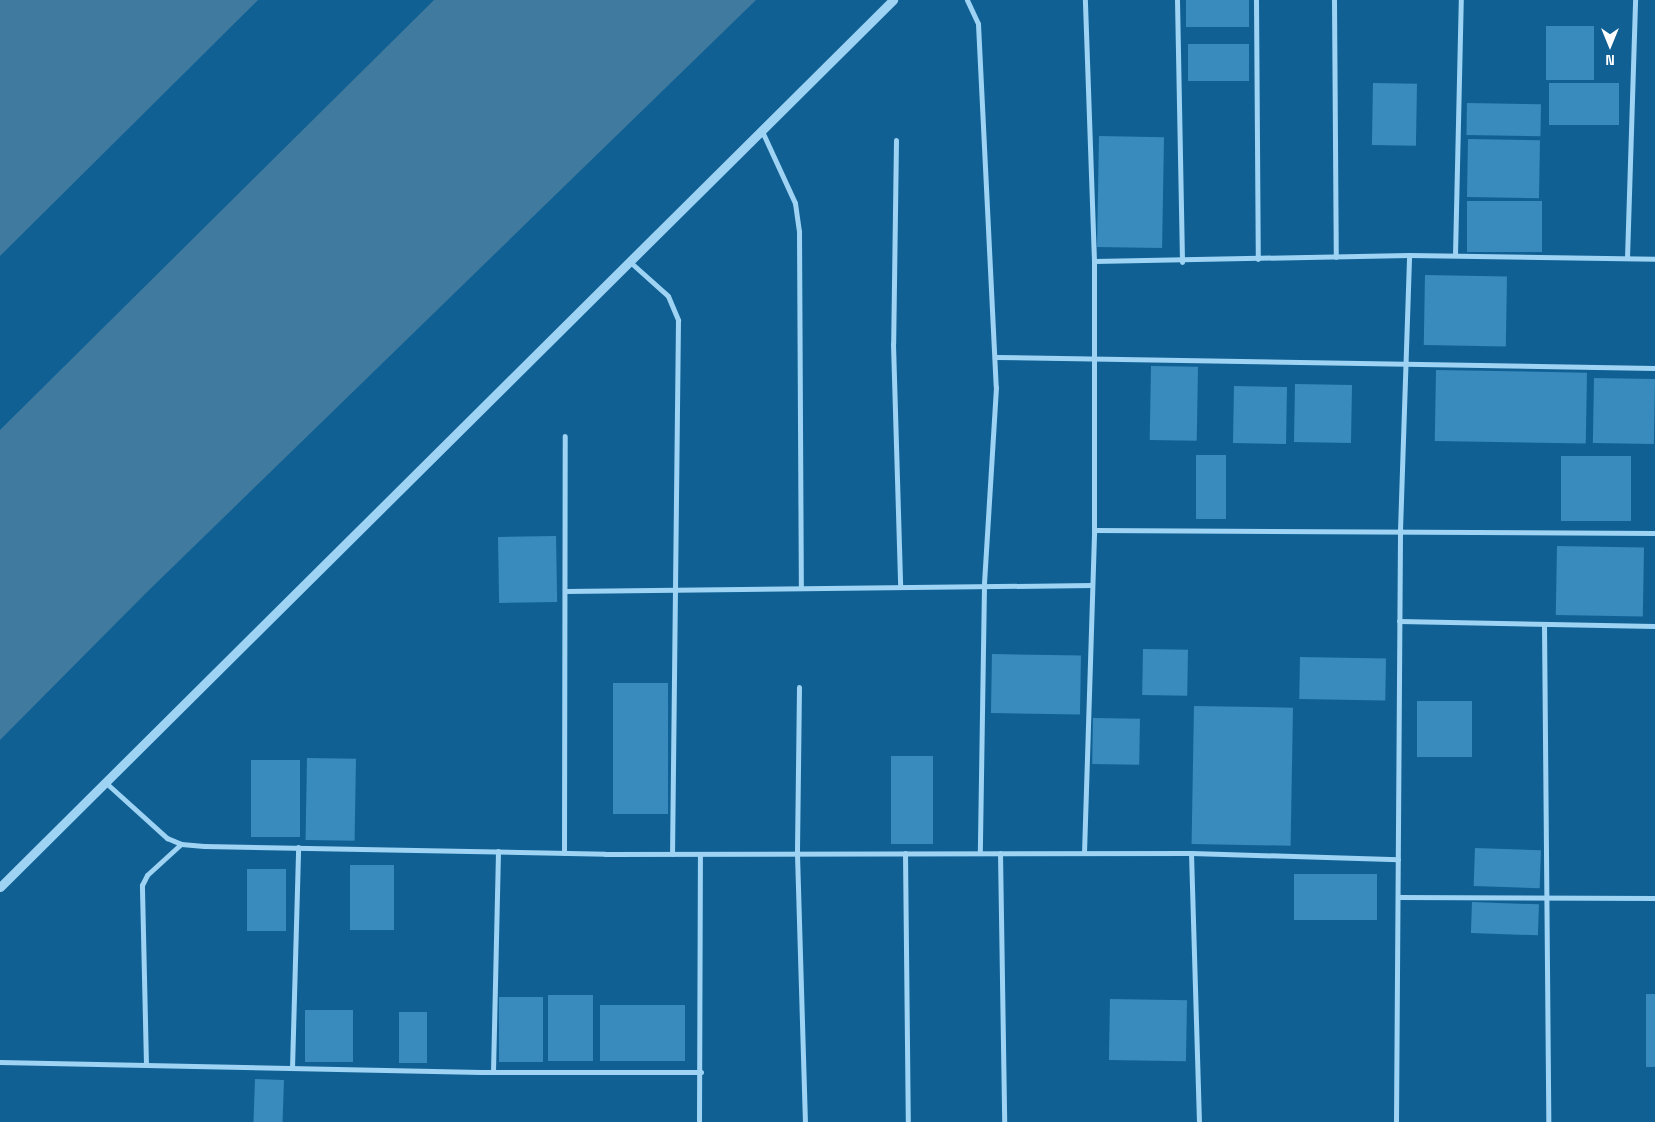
<!DOCTYPE html>
<html>
<head>
<meta charset="utf-8">
<style>
  body { margin:0 }
  #map { position:relative; width:1655px; height:1122px; overflow:hidden; background:#106094; font-family:"Space Grotesk",sans-serif }
  div>[style] { position:absolute }
  .water>* { inset:0; background:#407a9f }
  .building>* { inset:0; background:#398abd; transform-origin:0 0 }
  .minor>* { height:5px; margin:-2.5px; padding:0 2.5px; transform-origin:2.5px; border-radius:2.5px; background:#9ed3f3 }
  .tertiary>* { height:9px; margin:-4.5px; padding:0 4.5px; transform-origin:4.5px; border-radius:4.5px; background:#9ed3f3 }
  span { translate:-50% -50%; white-space:nowrap; text-align:center; line-height:1.15; -webkit-text-stroke:4px #106094; paint-order:stroke }
  .north { position:absolute; left:1585px; top:20px; width:50px; height:50px; -webkit-text-stroke:4px #106094; paint-order:stroke; rotate:180deg; font-size:14px; font-weight:700; line-height:20px; text-align:center; color:#fff }
  .north::after { content:''; display:block; margin:auto; width:18px; height:22px; background:#fff; clip-path:polygon(50% 0,100% 100%,50% 72%,0 100%) }
</style>
</head>
<body>
<div id="map">
  <div class="water">
    <i style="clip-path:polygon(0 0,258px 0,0 256px)"></i>
    <i style="clip-path:polygon(434px 0,756px 0,146px 593px,0 740px,0 430px)"></i>
  </div>
  <div class="building">
    <i style="left:1186px;top:0;width:63px;height:27px"></i>
    <i style="left:1546px;top:26px;width:48px;height:54px"></i>
    <i style="left:1188px;top:44px;width:61px;height:37px"></i>
    <i style="left:1373px;top:83px;width:44px;height:62px;rotate:1deg"></i>
    <i style="left:1549px;top:83px;width:70px;height:42px"></i>
    <i style="left:1467px;top:103px;width:74px;height:32px;rotate:1deg"></i>
    <i style="left:1099px;top:136px;width:65px;height:111px;rotate:1deg"></i>
    <i style="left:1468px;top:139px;width:72px;height:58px;rotate:1deg"></i>
    <i style="left:1467px;top:201px;width:75px;height:51px"></i>
    <i style="left:1425px;top:275px;width:82px;height:70px;rotate:1deg"></i>
    <i style="left:1151px;top:366px;width:47px;height:74px;rotate:1deg"></i>
    <i style="left:1436px;top:370px;width:151px;height:71px;rotate:1deg"></i>
    <i style="left:1594px;top:378px;width:61px;height:65px;rotate:1deg"></i>
    <i style="left:1295px;top:384px;width:57px;height:58px;rotate:1deg"></i>
    <i style="left:1234px;top:386px;width:53px;height:57px;rotate:1deg"></i>
    <i style="left:1196px;top:455px;width:30px;height:64px"></i>
    <i style="left:1561px;top:456px;width:70px;height:65px"></i>
    <i style="left:556px;top:536px;width:66px;height:58px;rotate:89deg"></i>
    <i style="left:1557px;top:546px;width:87px;height:69px;rotate:1deg"></i>
    <i style="left:1143px;top:649px;width:45px;height:46px;rotate:1deg"></i>
    <i style="left:992px;top:654px;width:89px;height:59px;rotate:1deg"></i>
    <i style="left:1300px;top:657px;width:86px;height:42px;rotate:1deg"></i>
    <i style="left:613px;top:683px;width:55px;height:131px"></i>
    <i style="left:1417px;top:701px;width:55px;height:56px"></i>
    <i style="left:1194px;top:706px;width:99px;height:138px;rotate:1deg"></i>
    <i style="left:1093px;top:718px;width:47px;height:46px;rotate:1deg"></i>
    <i style="left:891px;top:756px;width:42px;height:88px"></i>
    <i style="left:307px;top:758px;width:49px;height:82px;rotate:1deg"></i>
    <i style="left:251px;top:760px;width:49px;height:77px"></i>
    <i style="left:1475px;top:848px;width:66px;height:38px;rotate:2deg"></i>
    <i style="left:350px;top:865px;width:44px;height:65px"></i>
    <i style="left:247px;top:869px;width:39px;height:62px"></i>
    <i style="left:1294px;top:874px;width:83px;height:46px"></i>
    <i style="left:1472px;top:902px;width:67px;height:31px;rotate:2deg"></i>
    <i style="left:1646px;top:994px;width:9px;height:73px"></i>
    <i style="left:548px;top:995px;width:45px;height:66px"></i>
    <i style="left:499px;top:997px;width:44px;height:65px"></i>
    <i style="left:1110px;top:999px;width:77px;height:61px;rotate:1deg"></i>
    <i style="left:600px;top:1005px;width:85px;height:56px"></i>
    <i style="left:305px;top:1010px;width:48px;height:52px"></i>
    <i style="left:399px;top:1012px;width:28px;height:51px"></i>
    <i style="left:255px;top:1079px;width:29px;height:43px;rotate:2deg"></i>
  </div>
  <div class="minor">
    <i style="left:967px;top:0;width:26px;rotate:65deg"></i>
    <i style="left:978px;top:24px;width:363px;rotate:87.2deg"></i>
    <i style="left:996px;top:387px;width:199px;rotate:93.5deg"></i>
    <i style="left:984px;top:586px;width:267px;rotate:90.9deg"></i>
    <i style="left:1177px;top:0;width:262px;rotate:88.9deg"></i>
    <i style="left:1256px;top:0;width:259px;rotate:89.6deg"></i>
    <i style="left:1334px;top:0;width:257px;rotate:89.6deg"></i>
    <i style="left:761px;top:129px;width:81px;rotate:65.3deg"></i>
    <i style="left:795px;top:203px;width:28px;rotate:82deg"></i>
    <i style="left:799px;top:231px;width:357px;rotate:89.7deg"></i>
    <i style="left:896px;top:140px;width:204px;rotate:90.8deg"></i>
    <i style="left:893px;top:344px;width:243px;rotate:88.3deg"></i>
    <i style="left:1455px;top:255px;width:255px;rotate:-88.7deg"></i>
    <i style="left:1627px;top:258px;width:258px;rotate:-88.2deg"></i>
    <i style="left:629px;top:261px;width:52px;rotate:41.9deg"></i>
    <i style="left:668px;top:296px;width:26px;rotate:67deg"></i>
    <i style="left:678px;top:320px;width:534px;rotate:90.64deg"></i>
    <i style="left:1094px;top:261px;width:315px;rotate:-1.1deg"></i>
    <i style="left:1409px;top:255px;width:246px;rotate:0.9deg"></i>
    <i style="left:995px;top:357px;width:660px;rotate:0.95deg"></i>
    <i style="left:1094px;top:530px;width:561px;rotate:0.31deg"></i>
    <i style="left:565px;top:591px;width:527px;rotate:-0.65deg"></i>
    <i style="left:1399px;top:621px;width:256px;rotate:1.1deg"></i>
    <i style="left:1544px;top:624px;width:498px;rotate:89.5deg"></i>
    <i style="left:799px;top:687px;width:167px;rotate:90.7deg"></i>
    <i style="left:797px;top:854px;width:268px;rotate:88.3deg"></i>
    <i style="left:105px;top:782px;width:84px;rotate:42.1deg"></i>
    <i style="left:167px;top:838px;width:15px;rotate:23deg"></i>
    <i style="left:181px;top:844px;width:23px;rotate:5deg"></i>
    <i style="left:204px;top:846px;width:401px;rotate:1.1deg"></i>
    <i style="left:605px;top:854px;width:586px;rotate:-0.1deg"></i>
    <i style="left:1191px;top:853px;width:207px;rotate:1.7deg"></i>
    <i style="left:564px;top:853px;width:417px;rotate:-89.9deg"></i>
    <i style="left:905px;top:853px;width:269px;rotate:89.4deg"></i>
    <i style="left:1000px;top:853px;width:269px;rotate:89.1deg"></i>
    <i style="left:1084px;top:853px;width:323px;rotate:-88.2deg"></i>
    <i style="left:1094px;top:530px;width:269px;rotate:-90deg"></i>
    <i style="left:1094px;top:261px;width:261px;rotate:-92deg"></i>
    <i style="left:1191px;top:853px;width:269px;rotate:88.3deg"></i>
    <i style="left:1398px;top:897px;width:257px;rotate:0.2deg"></i>
    <i style="left:0;top:1062px;width:481px;rotate:1.2deg"></i>
    <i style="left:481px;top:1072px;width:220px"></i>
    <i style="left:146px;top:1065px;width:180px;rotate:-91.3deg"></i>
    <i style="left:142px;top:885px;width:11px;rotate:-63deg"></i>
    <i style="left:147px;top:875px;width:46px;rotate:-42.4deg"></i>
    <i style="left:292px;top:1068px;width:221px;rotate:-88.4deg"></i>
    <i style="left:493px;top:1072px;width:221px;rotate:-88.7deg"></i>
    <i style="left:699px;top:1122px;width:268px;rotate:-89.8deg"></i>
    <i style="left:1396px;top:1122px;width:592px;rotate:-89.61deg"></i>
    <i style="left:1400px;top:530px;width:275px;rotate:-88.1deg"></i>
  </div>
  <div class="tertiary">
    <i style="left:0;top:887px;width:1259px;rotate:-44.81deg"></i>
  </div>
  <div class="north">N</div>
</div>
</body>
</html>
